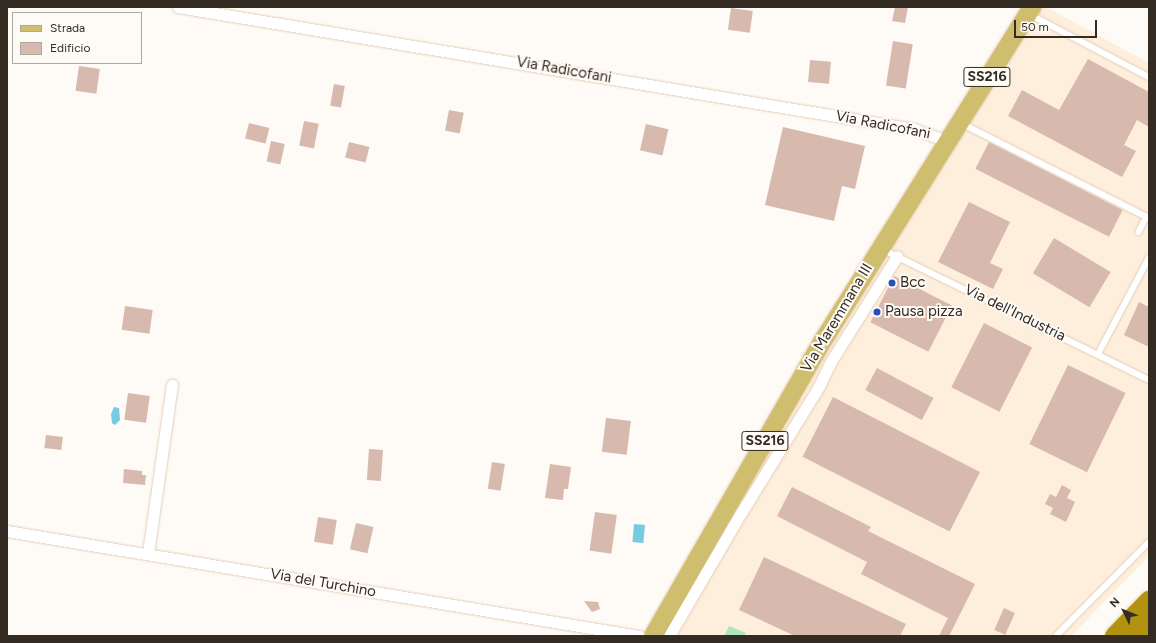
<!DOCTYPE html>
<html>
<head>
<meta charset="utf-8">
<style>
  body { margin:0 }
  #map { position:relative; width:1156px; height:643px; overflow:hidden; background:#fefaf5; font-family:Figtree,sans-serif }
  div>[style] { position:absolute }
  .industrial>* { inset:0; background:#feeedc }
  .green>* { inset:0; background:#afe8b8 }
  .water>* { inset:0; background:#75cbe2; transform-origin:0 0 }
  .building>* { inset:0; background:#d8b9ad; transform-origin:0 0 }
  .roads { filter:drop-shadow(0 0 1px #e3cfb7) drop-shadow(0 0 1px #e3cfb7) }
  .lane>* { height:5.5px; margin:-2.75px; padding:0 2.75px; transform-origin:2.75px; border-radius:2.75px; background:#fff }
  .street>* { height:11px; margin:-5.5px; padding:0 5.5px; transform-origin:5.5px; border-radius:5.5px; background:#fff }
  .primary>* { height:18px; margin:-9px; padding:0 9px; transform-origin:9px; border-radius:9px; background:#d0be6f }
  .highway>* { height:21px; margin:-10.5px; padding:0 10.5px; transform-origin:10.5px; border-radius:10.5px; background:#b1930f }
  .dots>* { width:11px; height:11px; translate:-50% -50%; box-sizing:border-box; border:2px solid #fefaf5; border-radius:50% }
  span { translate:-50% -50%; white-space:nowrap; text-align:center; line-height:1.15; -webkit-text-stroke:4px #fefaf5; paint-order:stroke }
  .shield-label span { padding:1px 3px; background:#fefaf5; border:1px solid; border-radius:3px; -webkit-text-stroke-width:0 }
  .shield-label { font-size:14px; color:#342c23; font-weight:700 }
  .street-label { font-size:15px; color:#342c23 }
  .poi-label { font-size:15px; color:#342c23 }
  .left { translate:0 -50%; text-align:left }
  .frame { position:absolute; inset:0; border:8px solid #342c23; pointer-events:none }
  .legend { position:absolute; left:12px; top:12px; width:130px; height:52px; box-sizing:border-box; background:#fefaf5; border:1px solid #ada8a1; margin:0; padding:5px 7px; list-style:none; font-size:12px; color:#342c23 }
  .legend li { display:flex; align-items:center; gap:8px; height:20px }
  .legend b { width:20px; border:1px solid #ada8a1 }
  .north { position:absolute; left:1104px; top:591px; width:40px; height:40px; -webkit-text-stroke:3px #fefaf5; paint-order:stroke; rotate:313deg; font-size:11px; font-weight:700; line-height:16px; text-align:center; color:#342c23 }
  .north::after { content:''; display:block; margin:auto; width:14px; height:18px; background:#342c23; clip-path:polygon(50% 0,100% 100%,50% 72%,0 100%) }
  .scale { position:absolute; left:1014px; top:20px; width:83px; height:18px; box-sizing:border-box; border:2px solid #342c23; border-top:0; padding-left:5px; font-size:12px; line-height:14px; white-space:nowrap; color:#342c23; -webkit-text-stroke:3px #fefaf5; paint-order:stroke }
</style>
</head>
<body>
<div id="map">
  <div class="industrial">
    <i style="clip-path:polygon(1037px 7px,1046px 7px,1149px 63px,1149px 556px,1071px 636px,660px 636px,815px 371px)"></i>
  </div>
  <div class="green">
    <i style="clip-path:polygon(729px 626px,746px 633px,744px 636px,724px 636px)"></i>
  </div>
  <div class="water">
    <i style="clip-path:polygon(114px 407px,119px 408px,120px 420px,115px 425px,112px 423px,111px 414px)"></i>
    <i style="left:634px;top:524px;width:11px;height:18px;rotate:5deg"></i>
  </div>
  <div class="building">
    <i style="clip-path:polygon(895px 7px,908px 7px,905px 23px,892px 21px)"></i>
    <i style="left:731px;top:8px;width:22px;height:22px;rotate:8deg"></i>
    <i style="left:893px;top:41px;width:20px;height:45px;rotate:9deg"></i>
    <i style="clip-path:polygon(1088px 59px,1149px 92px,1149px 127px,1137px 120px,1124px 145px,1136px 151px,1122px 177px,1008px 116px,1022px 90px,1059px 110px)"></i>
    <i style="left:810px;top:60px;width:21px;height:22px;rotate:5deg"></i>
    <i style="left:79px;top:66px;width:21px;height:25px;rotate:8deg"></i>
    <i style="left:334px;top:84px;width:11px;height:22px;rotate:10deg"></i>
    <i style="left:449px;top:110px;width:15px;height:21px;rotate:11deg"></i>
    <i style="left:304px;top:121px;width:15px;height:25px;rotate:11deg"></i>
    <i style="left:249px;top:123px;width:21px;height:16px;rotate:14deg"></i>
    <i style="left:646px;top:124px;width:23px;height:27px;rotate:13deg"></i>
    <i style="clip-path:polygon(783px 127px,865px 146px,855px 189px,842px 186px,834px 221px,765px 205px)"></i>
    <i style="left:271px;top:141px;width:14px;height:21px;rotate:12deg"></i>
    <i style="left:349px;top:142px;width:21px;height:16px;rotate:14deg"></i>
    <i style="left:989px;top:142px;width:150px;height:30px;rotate:27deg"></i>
    <i style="clip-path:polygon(969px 202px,1010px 222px,990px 263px,1003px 269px,993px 289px,938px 262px)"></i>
    <i style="left:1054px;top:238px;width:66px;height:41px;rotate:31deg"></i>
    <i style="left:894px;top:276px;width:65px;height:52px;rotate:27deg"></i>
    <i style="clip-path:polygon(1139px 302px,1149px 307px,1149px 347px,1124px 335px)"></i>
    <i style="left:125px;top:306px;width:28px;height:24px;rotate:8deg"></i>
    <i style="left:984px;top:323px;width:54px;height:72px;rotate:27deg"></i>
    <i style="left:1068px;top:365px;width:64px;height:88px;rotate:26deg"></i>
    <i style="left:877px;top:368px;width:64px;height:25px;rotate:28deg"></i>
    <i style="left:128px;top:393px;width:22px;height:27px;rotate:8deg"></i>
    <i style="left:833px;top:397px;width:165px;height:67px;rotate:27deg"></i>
    <i style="left:606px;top:418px;width:25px;height:34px;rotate:7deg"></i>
    <i style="left:46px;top:435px;width:17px;height:13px;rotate:7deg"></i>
    <i style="left:369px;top:449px;width:14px;height:31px;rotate:4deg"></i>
    <i style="left:492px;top:462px;width:13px;height:27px;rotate:9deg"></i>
    <i style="clip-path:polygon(550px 464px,571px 467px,568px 489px,564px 489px,563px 500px,545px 498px)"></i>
    <i style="clip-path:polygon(124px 469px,142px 471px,142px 475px,146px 475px,145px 485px,123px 483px)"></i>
    <i style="clip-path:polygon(1062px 485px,1071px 490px,1067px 498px,1075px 502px,1066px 522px,1050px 514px,1053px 508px,1045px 504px,1050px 494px,1056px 497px)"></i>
    <i style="clip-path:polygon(792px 487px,871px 527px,868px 531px,975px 584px,949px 636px,939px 636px,948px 618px,861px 574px,867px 562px,777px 516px)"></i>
    <i style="left:595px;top:512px;width:22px;height:39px;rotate:8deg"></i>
    <i style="left:318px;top:517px;width:19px;height:25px;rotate:9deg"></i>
    <i style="left:356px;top:523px;width:18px;height:27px;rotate:13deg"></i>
    <i style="clip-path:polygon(764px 557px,906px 624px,900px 636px,795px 636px,739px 610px)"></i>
    <i style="clip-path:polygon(584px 601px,598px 602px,600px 609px,592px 612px)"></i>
    <i style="left:1004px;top:608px;width:12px;height:24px;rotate:24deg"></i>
  </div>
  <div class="roads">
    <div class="lane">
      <i style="left:1031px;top:15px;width:133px;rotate:27.7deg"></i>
      <i style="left:961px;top:123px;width:208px;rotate:26.8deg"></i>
      <i style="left:1147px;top:217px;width:17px;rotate:118deg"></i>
      <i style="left:884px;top:250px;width:295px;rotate:26.1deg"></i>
      <i style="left:1098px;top:354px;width:109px;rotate:-62deg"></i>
      <i style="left:1056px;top:636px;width:132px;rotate:-45.3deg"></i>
    </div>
    <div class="street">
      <i style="left:178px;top:7px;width:746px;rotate:9.41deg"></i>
      <i style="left:914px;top:129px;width:35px;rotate:20deg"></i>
      <i style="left:7px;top:531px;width:641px;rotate:9.43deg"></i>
      <i style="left:148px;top:553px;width:170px;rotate:-81.9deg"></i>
      <i style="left:669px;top:636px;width:143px;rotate:-59.7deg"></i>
      <i style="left:741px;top:513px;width:149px;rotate:-58.4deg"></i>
      <i style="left:819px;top:386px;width:25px;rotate:-64deg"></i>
      <i style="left:830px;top:363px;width:126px;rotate:-57.9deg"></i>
    </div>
    <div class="primary">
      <i style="left:653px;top:636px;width:343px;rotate:-60.1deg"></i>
      <i style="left:824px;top:339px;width:392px;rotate:-57.9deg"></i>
    </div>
    <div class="highway">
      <i style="left:1115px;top:636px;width:49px;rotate:-45.8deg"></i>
      <i style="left:1137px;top:636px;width:17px;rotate:-45deg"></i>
    </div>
  </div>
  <div class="dots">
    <i style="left:892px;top:283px;background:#2550be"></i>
    <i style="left:877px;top:312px;background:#2550be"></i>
  </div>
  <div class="shield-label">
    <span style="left:987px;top:77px">SS216</span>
    <span style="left:765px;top:441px">SS216</span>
  </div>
  <div class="street-label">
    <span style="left:564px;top:70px;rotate:10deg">Via Radicofani</span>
    <span style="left:883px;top:125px;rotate:11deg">Via Radicofani</span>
    <span style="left:1015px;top:313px;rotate:26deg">Via dell'Industria</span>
    <span style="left:837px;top:318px;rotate:-59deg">Via Maremmana III</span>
    <span style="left:323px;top:583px;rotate:10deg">Via del Turchino</span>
  </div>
  <div class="poi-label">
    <span class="left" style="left:900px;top:283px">Bcc</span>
    <span class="left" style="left:885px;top:312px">Pausa pizza</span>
  </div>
  <div class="frame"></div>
  <ul class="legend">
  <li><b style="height:5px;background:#d0be6f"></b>Strada</li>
  <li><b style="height:11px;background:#d8b9ad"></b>Edificio</li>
  </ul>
  <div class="north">N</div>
  <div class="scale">50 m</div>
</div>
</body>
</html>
